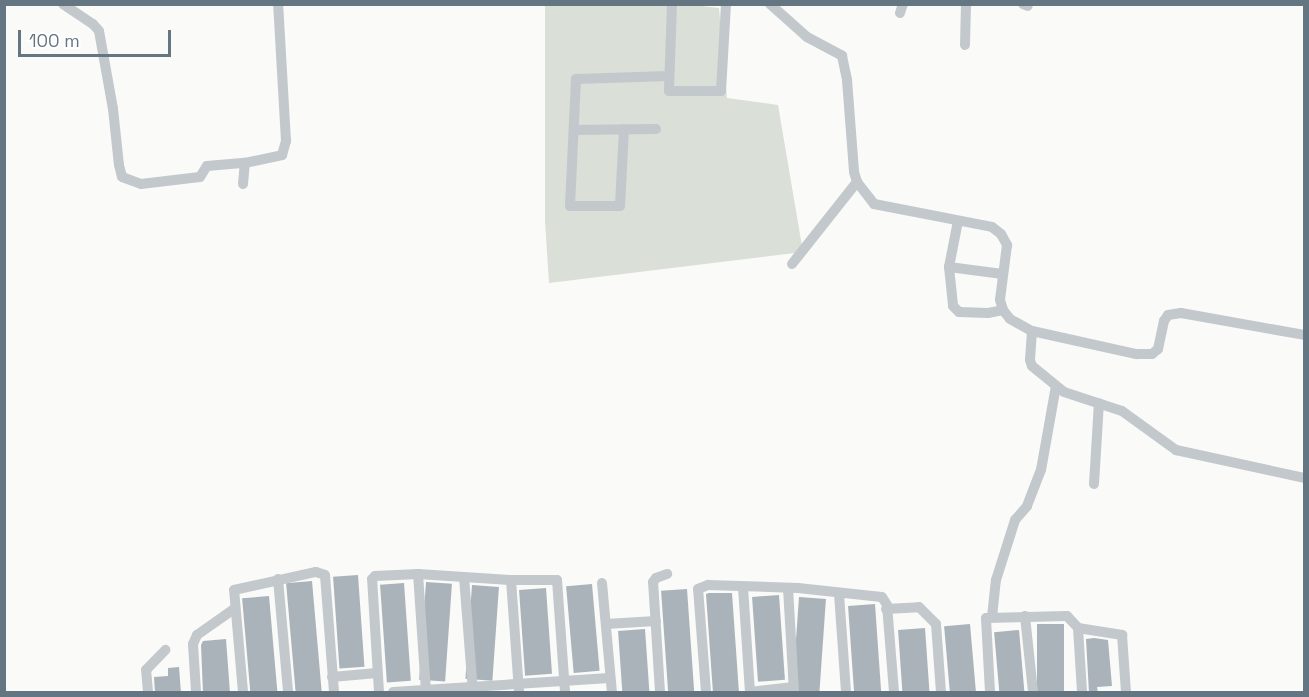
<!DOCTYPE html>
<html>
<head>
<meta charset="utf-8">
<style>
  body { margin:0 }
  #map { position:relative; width:1309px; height:697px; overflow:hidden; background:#fafaf8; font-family:"Space Grotesk",sans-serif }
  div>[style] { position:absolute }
  .green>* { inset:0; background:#dadfd7 }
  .building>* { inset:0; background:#aab3b9; transform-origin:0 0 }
  .minor>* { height:10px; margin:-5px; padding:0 5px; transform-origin:5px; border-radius:5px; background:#c3c8cc }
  span { translate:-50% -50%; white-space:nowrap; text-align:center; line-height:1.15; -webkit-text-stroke:6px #fff; paint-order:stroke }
  .frame { position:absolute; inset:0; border:6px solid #657683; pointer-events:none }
  .scale { position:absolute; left:18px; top:30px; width:153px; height:27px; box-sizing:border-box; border:3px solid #657683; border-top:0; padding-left:8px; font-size:18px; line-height:21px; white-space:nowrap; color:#657683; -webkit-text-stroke:4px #fff; paint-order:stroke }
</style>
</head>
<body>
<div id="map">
  <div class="green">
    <i style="clip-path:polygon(684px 4px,719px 8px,727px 98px,778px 105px,803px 252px,549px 283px,545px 221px,545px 5px)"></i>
  </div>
  <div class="building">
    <i style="left:358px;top:575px;width:92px;height:25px;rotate:86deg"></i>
    <i style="left:312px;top:581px;width:112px;height:26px;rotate:85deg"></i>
    <i style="left:426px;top:582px;width:26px;height:98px;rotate:4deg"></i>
    <i style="left:404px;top:583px;width:98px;height:24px;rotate:86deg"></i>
    <i style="left:592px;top:584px;width:87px;height:26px;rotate:85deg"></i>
    <i style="left:472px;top:585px;width:27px;height:94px;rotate:4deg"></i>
    <i style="left:546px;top:588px;width:86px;height:27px;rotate:86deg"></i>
    <i style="left:687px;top:589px;width:104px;height:26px;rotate:86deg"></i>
    <i style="clip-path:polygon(709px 593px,732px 593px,739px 693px,713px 693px,706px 594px)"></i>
    <i style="left:779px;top:595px;width:85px;height:27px;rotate:86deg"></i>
    <i style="left:269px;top:596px;width:97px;height:27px;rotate:85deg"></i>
    <i style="left:799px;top:597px;width:27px;height:96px;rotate:4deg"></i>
    <i style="left:875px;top:604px;width:89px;height:27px;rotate:86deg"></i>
    <i style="left:970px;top:624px;width:69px;height:26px;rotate:85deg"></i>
    <i style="left:1037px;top:624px;width:27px;height:69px"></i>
    <i style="left:925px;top:628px;width:65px;height:27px;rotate:86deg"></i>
    <i style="left:645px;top:629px;width:64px;height:27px;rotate:86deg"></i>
    <i style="left:1019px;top:630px;width:63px;height:25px;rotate:85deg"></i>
    <i style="clip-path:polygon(1094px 638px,1108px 640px,1112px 686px,1097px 687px,1098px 693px,1089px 693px,1086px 639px)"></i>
    <i style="clip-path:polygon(226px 639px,230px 693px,203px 693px,201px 645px,203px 641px)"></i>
    <i style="clip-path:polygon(179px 667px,181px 693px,155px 693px,154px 677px,168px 676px,168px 668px)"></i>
  </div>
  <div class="minor">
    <i style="left:63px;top:4px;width:36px;rotate:34deg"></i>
    <i style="left:93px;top:24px;width:9px;rotate:49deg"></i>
    <i style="left:99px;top:31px;width:79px;rotate:79.8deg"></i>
    <i style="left:113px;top:109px;width:56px;rotate:83.9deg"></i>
    <i style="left:119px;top:165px;width:12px;rotate:76deg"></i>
    <i style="left:122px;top:177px;width:20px;rotate:20deg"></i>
    <i style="left:141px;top:184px;width:59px;rotate:-6.8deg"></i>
    <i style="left:200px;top:177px;width:13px;rotate:-58deg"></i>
    <i style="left:207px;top:166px;width:38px;rotate:-5deg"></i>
    <i style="left:245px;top:163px;width:38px;rotate:-12deg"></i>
    <i style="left:282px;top:155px;width:15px;rotate:-74deg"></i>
    <i style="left:286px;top:141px;width:137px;rotate:-93.3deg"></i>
    <i style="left:672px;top:4px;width:87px;rotate:92deg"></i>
    <i style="left:669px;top:91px;width:52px"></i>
    <i style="left:721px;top:91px;width:87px;rotate:-86.7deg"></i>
    <i style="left:770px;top:4px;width:50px;rotate:41.7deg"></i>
    <i style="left:807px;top:37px;width:40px;rotate:28deg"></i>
    <i style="left:842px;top:56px;width:25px;rotate:78deg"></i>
    <i style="left:847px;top:80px;width:92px;rotate:85.6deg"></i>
    <i style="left:854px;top:172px;width:10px;rotate:73deg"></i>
    <i style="left:857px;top:182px;width:28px;rotate:52deg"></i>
    <i style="left:874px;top:204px;width:120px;rotate:11deg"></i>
    <i style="left:992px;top:227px;width:11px;rotate:38deg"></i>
    <i style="left:1001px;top:234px;width:13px;rotate:61deg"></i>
    <i style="left:1007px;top:245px;width:55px;rotate:97.3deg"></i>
    <i style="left:1000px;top:300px;width:10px;rotate:73deg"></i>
    <i style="left:1003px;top:310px;width:11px;rotate:52deg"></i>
    <i style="left:1010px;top:319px;width:25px;rotate:29deg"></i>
    <i style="left:1032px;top:331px;width:107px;rotate:12.5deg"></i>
    <i style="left:1136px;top:354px;width:16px"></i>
    <i style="left:1152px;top:354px;width:8px;rotate:-40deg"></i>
    <i style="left:1158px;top:349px;width:29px;rotate:-78deg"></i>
    <i style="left:1164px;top:321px;width:7px;rotate:-56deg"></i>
    <i style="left:1168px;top:315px;width:13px;rotate:-9deg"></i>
    <i style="left:1181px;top:313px;width:125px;rotate:10.1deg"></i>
    <i style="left:1023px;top:4px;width:5px;rotate:22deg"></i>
    <i style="left:900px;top:13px;width:9px;rotate:-72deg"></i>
    <i style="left:965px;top:45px;width:41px;rotate:-88.6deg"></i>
    <i style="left:624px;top:129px;width:77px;rotate:93deg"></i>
    <i style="left:620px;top:206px;width:50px;rotate:180deg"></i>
    <i style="left:570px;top:206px;width:127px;rotate:-87.3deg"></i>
    <i style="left:576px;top:79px;width:93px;rotate:-1.8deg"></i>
    <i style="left:574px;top:130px;width:82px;rotate:-0.7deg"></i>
    <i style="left:243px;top:184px;width:21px;rotate:-85deg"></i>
    <i style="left:958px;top:221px;width:47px;rotate:101.1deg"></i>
    <i style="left:949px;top:267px;width:39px;rotate:84deg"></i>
    <i style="left:953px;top:306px;width:8px;rotate:45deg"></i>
    <i style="left:959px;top:312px;width:29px;rotate:2deg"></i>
    <i style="left:988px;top:313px;width:15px;rotate:-11deg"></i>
    <i style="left:792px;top:264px;width:105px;rotate:-51.6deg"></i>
    <i style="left:949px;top:267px;width:54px;rotate:7.4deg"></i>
    <i style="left:1032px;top:331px;width:29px;rotate:94deg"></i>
    <i style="left:1030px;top:360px;width:6px;rotate:72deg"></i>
    <i style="left:1032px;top:366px;width:41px;rotate:39.1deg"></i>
    <i style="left:1064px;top:392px;width:61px;rotate:18.1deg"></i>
    <i style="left:1122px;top:411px;width:67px;rotate:35.8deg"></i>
    <i style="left:1176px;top:450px;width:131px;rotate:12.3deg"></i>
    <i style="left:1094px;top:484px;width:81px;rotate:-86.5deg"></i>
    <i style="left:418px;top:574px;width:118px;rotate:86.1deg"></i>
    <i style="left:464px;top:577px;width:115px;rotate:85.5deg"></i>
    <i style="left:278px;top:579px;width:113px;rotate:84.9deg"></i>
    <i style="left:511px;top:580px;width:112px;rotate:85.9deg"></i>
    <i style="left:602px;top:583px;width:109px;rotate:84.8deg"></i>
    <i style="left:743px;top:587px;width:105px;rotate:86.2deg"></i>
    <i style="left:788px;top:588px;width:104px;rotate:86.7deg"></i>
    <i style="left:839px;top:594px;width:98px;rotate:85.9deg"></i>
    <i style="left:886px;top:609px;width:33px;rotate:-3deg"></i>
    <i style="left:919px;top:607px;width:24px;rotate:45deg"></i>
    <i style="left:936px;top:624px;width:68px;rotate:85.8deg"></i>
    <i style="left:1025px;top:616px;width:76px;rotate:84deg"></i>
    <i style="left:992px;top:617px;width:37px;rotate:-84deg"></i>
    <i style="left:996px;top:580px;width:63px;rotate:-72.4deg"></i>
    <i style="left:1015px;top:520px;width:18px;rotate:-49deg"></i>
    <i style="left:1027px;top:506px;width:39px;rotate:-69deg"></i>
    <i style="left:1041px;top:470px;width:85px;rotate:-79.9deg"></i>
    <i style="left:606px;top:624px;width:50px;rotate:-3.4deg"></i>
    <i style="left:1078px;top:628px;width:64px;rotate:86.4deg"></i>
    <i style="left:332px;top:677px;width:45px;rotate:-5.1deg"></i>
    <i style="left:148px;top:692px;width:22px;rotate:-95deg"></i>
    <i style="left:146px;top:670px;width:28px;rotate:-46deg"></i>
    <i style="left:196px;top:692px;width:48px;rotate:-93.6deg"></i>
    <i style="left:193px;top:644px;width:10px;rotate:-66deg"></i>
    <i style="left:197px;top:635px;width:45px;rotate:-35.1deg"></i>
    <i style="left:243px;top:692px;width:102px;rotate:-95deg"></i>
    <i style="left:234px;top:590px;width:84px;rotate:-12.4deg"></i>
    <i style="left:316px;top:572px;width:9px;rotate:18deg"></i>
    <i style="left:325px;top:575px;width:117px;rotate:85.6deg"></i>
    <i style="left:379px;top:692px;width:113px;rotate:-93.5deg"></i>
    <i style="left:372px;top:579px;width:4px;rotate:-45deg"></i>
    <i style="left:375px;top:576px;width:43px;rotate:-2.7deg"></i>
    <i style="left:418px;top:574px;width:93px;rotate:3.7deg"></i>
    <i style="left:511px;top:580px;width:46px"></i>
    <i style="left:557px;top:580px;width:112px;rotate:85.9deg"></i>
    <i style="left:393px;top:692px;width:217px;rotate:-3.7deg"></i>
    <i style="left:660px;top:692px;width:110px;rotate:-93.6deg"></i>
    <i style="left:653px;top:582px;width:5px;rotate:-53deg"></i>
    <i style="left:656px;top:578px;width:12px;rotate:-20deg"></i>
    <i style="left:706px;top:692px;width:103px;rotate:-94.4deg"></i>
    <i style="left:698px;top:589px;width:11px;rotate:-22deg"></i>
    <i style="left:708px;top:585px;width:90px;rotate:1.9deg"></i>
    <i style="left:798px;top:588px;width:84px;rotate:6.1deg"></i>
    <i style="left:882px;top:597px;width:9px;rotate:58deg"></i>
    <i style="left:887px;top:605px;width:87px;rotate:85.4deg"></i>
    <i style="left:750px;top:692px;width:44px;rotate:-6.5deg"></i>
    <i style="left:990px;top:692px;width:74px;rotate:-93.1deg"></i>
    <i style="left:986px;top:618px;width:81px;rotate:-1.4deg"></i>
    <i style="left:1067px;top:616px;width:16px;rotate:47deg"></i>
    <i style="left:1078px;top:628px;width:45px;rotate:9deg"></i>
    <i style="left:1122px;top:635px;width:57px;rotate:86deg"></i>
  </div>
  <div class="frame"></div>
  <div class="scale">100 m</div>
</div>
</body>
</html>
